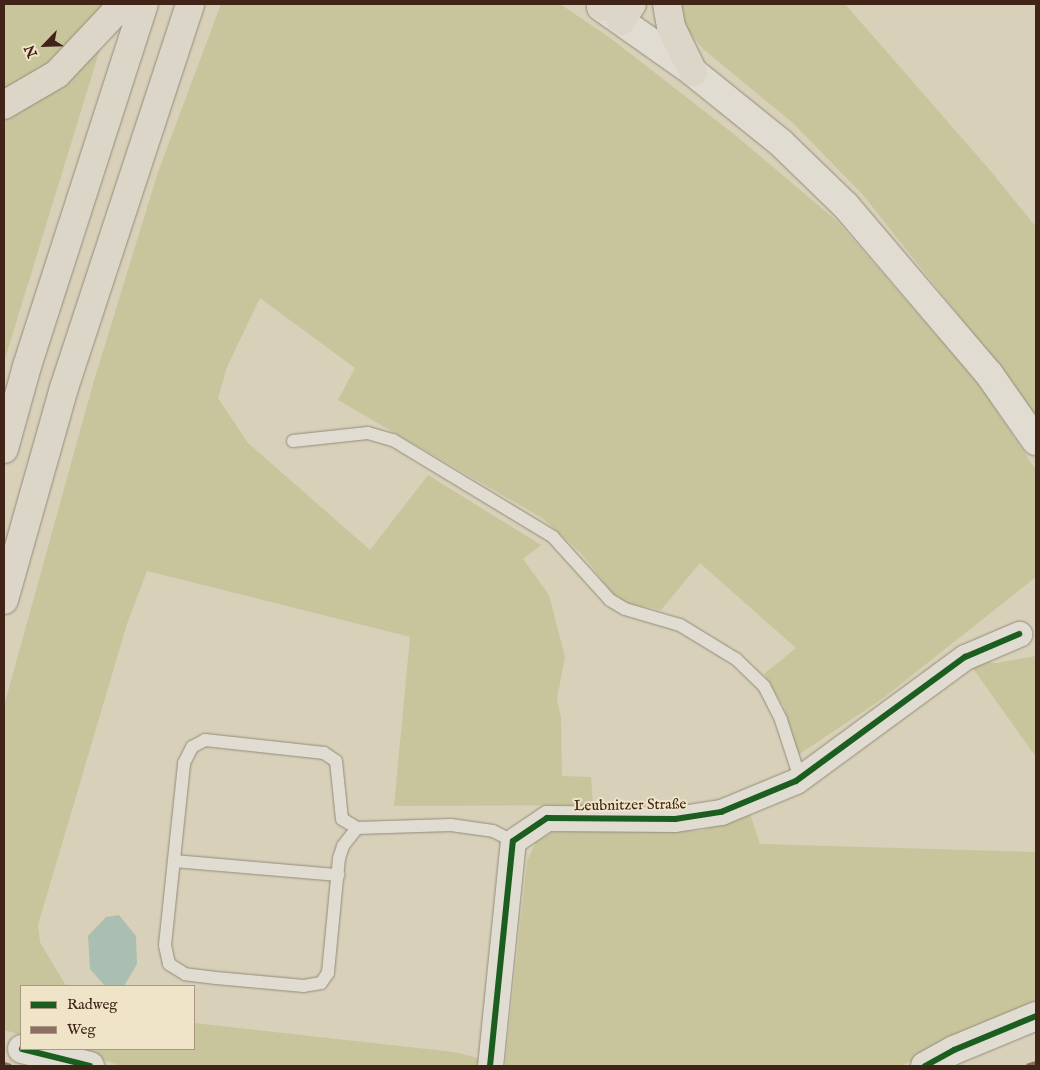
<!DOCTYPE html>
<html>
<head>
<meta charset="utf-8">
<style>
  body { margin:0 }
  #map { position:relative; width:1040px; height:1070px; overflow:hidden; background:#d8d0b8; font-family:"IM FELL English",serif }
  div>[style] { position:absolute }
  .green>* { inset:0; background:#c8c59c }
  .water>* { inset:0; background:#aabfb1 }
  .roads { filter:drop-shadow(0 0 1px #938b7c) drop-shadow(0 0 1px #938b7c) }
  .service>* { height:12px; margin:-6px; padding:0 6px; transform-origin:6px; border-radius:6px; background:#e0dcd1 }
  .minor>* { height:25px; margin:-12.5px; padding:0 12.5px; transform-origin:12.5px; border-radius:12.5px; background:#e0dcd1 }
  .tertiary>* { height:28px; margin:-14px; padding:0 14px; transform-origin:14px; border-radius:14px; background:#e0dcd1 }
  .secondary>* { height:28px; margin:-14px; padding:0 14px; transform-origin:14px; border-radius:14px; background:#e0dcd1 }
  .motorway>* { height:28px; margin:-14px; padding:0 14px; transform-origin:14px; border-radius:14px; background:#dbd6c8 }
  .quiet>* { height:5px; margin-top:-2.5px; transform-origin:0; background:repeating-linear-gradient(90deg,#8d6e63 0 10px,transparent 0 15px) }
  .cycleway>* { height:6px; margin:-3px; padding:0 3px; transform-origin:3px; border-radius:3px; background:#1b5e20 }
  span { translate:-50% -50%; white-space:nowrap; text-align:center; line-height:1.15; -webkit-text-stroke:4px #efe4c8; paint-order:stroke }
  .street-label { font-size:15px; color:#402418 }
  .frame { position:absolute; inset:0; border:5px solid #402418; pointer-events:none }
  .legend { position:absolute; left:20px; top:985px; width:175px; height:65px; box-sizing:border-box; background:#efe4c8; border:1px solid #a99782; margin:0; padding:6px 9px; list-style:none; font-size:15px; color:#402418 }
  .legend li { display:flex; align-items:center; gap:10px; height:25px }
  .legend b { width:25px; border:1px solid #a99782 }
  .north { position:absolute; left:20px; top:20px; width:50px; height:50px; -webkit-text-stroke:4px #efe4c8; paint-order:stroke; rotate:246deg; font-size:14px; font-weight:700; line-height:20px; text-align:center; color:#402418 }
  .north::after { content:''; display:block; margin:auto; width:18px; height:22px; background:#402418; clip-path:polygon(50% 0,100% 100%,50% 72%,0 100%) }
</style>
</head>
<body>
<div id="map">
  <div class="green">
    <i style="clip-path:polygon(4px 4px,104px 4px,88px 32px,59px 60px,4px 95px)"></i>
    <i style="clip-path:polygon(221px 4px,560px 4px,609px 37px,735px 135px,837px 221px,978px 383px,1036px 470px,1036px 577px,882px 699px,798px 755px,784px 707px,764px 674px,796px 648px,700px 563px,661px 610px,619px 602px,581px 553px,542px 518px,338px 400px,355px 368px,260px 298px,227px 367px,218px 398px,248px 443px,370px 550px,428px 475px,541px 545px,523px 559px,549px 595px,565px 657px,557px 699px,561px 718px,562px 776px,591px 777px,593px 805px,394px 806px,410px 637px,147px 571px,127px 624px,38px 925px,40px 942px,66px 986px,21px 986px,21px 1035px,4px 1030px,4px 706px,93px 384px,158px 172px)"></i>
    <i style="clip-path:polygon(677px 4px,845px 4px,989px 169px,1036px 227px,1036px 420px,1002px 370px,863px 195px,794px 124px,702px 48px,683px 23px)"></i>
    <i style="clip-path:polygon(101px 46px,4px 362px,4px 116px)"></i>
    <i style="clip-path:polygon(1036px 656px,1036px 757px,972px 667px,984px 662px,996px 663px)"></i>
    <i style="clip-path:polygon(750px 814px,760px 844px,1036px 852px,1036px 1008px,900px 1066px,505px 1066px,527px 861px,536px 842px,552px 832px,577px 830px,700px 831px)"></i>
    <i style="clip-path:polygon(194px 1023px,454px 1052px,478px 1058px,477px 1066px,121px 1066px,73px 1049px,194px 1049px)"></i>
  </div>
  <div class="water">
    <i style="clip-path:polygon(119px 915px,136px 936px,137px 964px,124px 986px,105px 986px,90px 969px,88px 936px,106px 917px)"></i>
  </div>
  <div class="roads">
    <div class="service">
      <i style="left:293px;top:441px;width:75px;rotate:-6.1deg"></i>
      <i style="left:368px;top:433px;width:26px;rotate:16deg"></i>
      <i style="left:393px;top:440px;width:187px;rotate:31.2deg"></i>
      <i style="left:553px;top:537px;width:85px;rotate:47.9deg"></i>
      <i style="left:610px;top:600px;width:17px;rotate:31deg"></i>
      <i style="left:625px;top:609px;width:57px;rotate:16.2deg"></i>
      <i style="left:680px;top:625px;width:66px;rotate:31.3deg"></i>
      <i style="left:736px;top:659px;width:39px;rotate:44deg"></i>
      <i style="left:764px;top:686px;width:38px;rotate:63deg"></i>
      <i style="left:781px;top:720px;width:61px;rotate:71.9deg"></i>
      <i style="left:357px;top:828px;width:23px;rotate:128deg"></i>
      <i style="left:343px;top:846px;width:13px;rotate:108deg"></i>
      <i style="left:339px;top:858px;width:116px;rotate:95.5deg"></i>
      <i style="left:328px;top:973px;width:12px;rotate:125deg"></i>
      <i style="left:321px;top:983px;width:17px;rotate:170deg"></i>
      <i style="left:304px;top:986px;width:88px;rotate:-174.8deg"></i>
      <i style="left:216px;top:978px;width:31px;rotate:-173deg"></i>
      <i style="left:185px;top:974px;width:19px;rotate:-148deg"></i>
      <i style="left:169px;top:964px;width:19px;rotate:-102deg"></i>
      <i style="left:165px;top:945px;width:183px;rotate:-84deg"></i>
      <i style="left:184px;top:763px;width:18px;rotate:-63deg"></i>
      <i style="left:192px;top:747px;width:15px;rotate:-28deg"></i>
      <i style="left:205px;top:740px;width:120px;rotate:6.2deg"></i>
      <i style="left:324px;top:753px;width:14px;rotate:34deg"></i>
      <i style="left:336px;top:761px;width:58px;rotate:84.1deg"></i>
      <i style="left:342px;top:819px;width:17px;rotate:31deg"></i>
      <i style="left:357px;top:828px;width:94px;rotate:-1.8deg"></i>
      <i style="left:451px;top:825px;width:42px;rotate:8.1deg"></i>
      <i style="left:493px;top:831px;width:22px;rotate:27deg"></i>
      <i style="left:174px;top:861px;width:165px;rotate:4.9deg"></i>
    </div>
    <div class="minor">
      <i style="left:490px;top:1066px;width:226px;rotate:-84.2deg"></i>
      <i style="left:513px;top:841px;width:41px;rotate:-34.1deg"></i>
      <i style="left:547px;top:818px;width:128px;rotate:0.4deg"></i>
      <i style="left:675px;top:819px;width:47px;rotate:-8.7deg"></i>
      <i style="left:721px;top:812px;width:81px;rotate:-22.5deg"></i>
      <i style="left:796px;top:781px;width:210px;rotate:-36.3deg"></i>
      <i style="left:965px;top:657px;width:59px;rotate:-23.1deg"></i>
    </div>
    <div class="tertiary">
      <i style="left:22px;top:1049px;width:70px;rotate:14deg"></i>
      <i style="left:925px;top:1066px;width:33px;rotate:-29deg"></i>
      <i style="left:954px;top:1050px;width:89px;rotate:-22.5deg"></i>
    </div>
    <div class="secondary">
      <i style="left:601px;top:7px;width:113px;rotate:35.2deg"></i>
      <i style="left:693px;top:72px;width:113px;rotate:38.9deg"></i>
      <i style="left:781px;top:143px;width:91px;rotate:44.1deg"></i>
      <i style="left:846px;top:206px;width:221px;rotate:49.6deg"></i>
      <i style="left:989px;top:374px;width:82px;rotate:55deg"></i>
    </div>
    <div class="motorway">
      <i style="left:667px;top:4px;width:23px;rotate:80deg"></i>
      <i style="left:671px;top:27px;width:50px;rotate:63.9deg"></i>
      <i style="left:602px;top:7px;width:4px;rotate:-56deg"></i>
      <i style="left:621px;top:21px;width:20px;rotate:-57deg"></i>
      <i style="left:4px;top:105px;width:61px;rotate:-30.3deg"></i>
      <i style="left:57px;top:74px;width:96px;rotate:-46.7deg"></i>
      <i style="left:4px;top:449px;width:86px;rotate:-74.5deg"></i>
      <i style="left:27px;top:366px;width:380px;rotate:-72.1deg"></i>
      <i style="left:4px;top:600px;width:220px;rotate:-74.2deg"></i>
      <i style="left:64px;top:388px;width:404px;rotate:-71.8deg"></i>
    </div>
  </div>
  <div class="quiet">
    <i style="left:4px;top:1064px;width:7px;rotate:16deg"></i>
    <i style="left:1027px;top:1066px;width:9px;rotate:-18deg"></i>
  </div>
  <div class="cycleway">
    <i style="left:22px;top:1049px;width:70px;rotate:14deg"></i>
    <i style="left:490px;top:1066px;width:226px;rotate:-84.2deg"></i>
    <i style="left:513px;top:841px;width:41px;rotate:-34.1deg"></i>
    <i style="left:547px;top:818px;width:128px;rotate:0.4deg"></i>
    <i style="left:675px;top:819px;width:47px;rotate:-8.7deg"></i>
    <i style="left:721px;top:812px;width:81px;rotate:-22.5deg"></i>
    <i style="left:796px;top:781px;width:210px;rotate:-36.3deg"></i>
    <i style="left:965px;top:657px;width:59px;rotate:-23.1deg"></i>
    <i style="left:925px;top:1066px;width:33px;rotate:-29deg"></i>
    <i style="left:954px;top:1050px;width:89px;rotate:-22.5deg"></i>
  </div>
  <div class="street-label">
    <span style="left:630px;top:805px;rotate:-1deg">Leubnitzer Straße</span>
  </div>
  <div class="frame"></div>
  <ul class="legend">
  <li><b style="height:6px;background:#1b5e20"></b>Radweg</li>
  <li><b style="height:6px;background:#8d6e63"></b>Weg</li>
  </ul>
  <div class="north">N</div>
</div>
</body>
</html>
